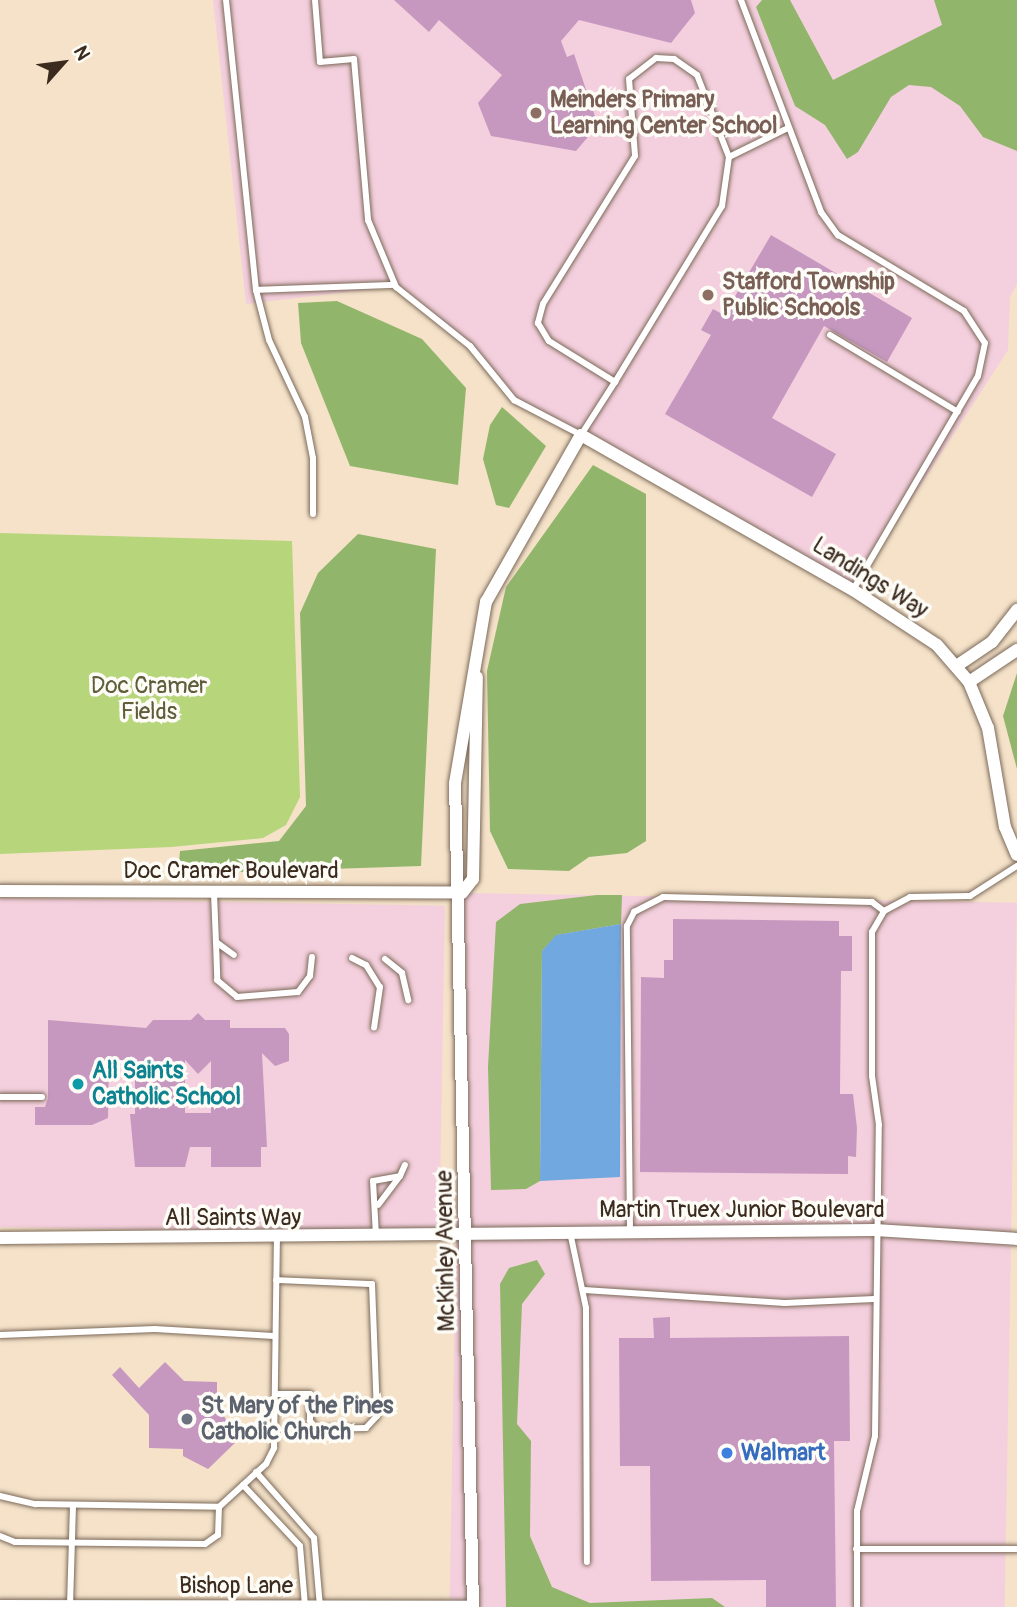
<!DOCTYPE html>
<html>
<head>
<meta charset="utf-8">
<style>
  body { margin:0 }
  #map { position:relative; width:1017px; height:1607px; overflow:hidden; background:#f5e2c9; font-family:Pangolin,sans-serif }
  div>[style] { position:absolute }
  .built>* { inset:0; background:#f4cfdd; transform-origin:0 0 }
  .green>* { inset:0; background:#b7d57b }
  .forest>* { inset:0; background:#91b66b }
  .water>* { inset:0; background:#70a8df }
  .building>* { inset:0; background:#c698bf }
  .roads { filter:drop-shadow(0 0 2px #7c6a5a) drop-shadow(0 0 2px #7c6a5a) }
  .lane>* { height:6px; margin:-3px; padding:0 3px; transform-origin:3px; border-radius:3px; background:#fff }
  .street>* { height:12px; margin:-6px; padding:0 6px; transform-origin:6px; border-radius:6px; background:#fff }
  .dots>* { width:19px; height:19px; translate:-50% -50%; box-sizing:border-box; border:4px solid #fdfcf7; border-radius:50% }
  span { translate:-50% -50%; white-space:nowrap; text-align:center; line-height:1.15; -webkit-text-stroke:7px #fdfcf7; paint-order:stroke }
  .education-label { font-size:23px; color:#785e54; font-weight:700 }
  .left { translate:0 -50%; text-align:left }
  .street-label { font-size:23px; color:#3b2a1e }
  .park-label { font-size:23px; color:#605d3a }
  .culture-label { font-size:23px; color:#0d838f; font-weight:700 }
  .worship-label { font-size:23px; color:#5b616d; font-weight:700 }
  .shop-label { font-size:23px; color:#366cbe; font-weight:700 }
  .north { position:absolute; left:28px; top:28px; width:70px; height:70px; -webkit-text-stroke:5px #fdfcf7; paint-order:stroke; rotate:62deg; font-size:19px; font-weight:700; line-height:28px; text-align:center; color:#3b2a1e }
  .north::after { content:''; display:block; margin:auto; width:24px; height:32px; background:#3b2a1e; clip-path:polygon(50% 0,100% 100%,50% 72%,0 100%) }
</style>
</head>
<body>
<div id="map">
  <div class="built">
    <i style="clip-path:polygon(213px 0,934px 0,983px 136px,1017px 151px,1017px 284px,1010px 297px,1008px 350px,853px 590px,514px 400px,478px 357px,388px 280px,382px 288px,246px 304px)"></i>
    <i style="left:462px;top:893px;width:555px;height:714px;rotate:1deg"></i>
    <i style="left:0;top:898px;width:445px;height:329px;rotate:1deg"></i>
  </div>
  <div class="green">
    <i style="clip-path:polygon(0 533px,292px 541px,300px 797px,286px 825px,263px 838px,171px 847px,0 854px)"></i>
  </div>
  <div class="forest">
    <i style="clip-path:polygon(762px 0,790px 0,833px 80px,942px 25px,934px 0,1017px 0,1017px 151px,983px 137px,960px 106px,931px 87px,909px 85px,891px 97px,858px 152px,847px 159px,825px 125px,795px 106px,756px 7px)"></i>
    <i style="clip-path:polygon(337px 301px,422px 339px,466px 388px,458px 485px,350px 466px,301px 343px,298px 303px)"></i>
    <i style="clip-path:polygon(502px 407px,546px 446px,509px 508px,496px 505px,483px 459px,490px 425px)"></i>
    <i style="clip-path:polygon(593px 465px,646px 494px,646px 841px,627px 853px,589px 857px,569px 871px,508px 869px,490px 831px,487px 671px,506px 587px)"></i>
    <i style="clip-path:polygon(358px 534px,436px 549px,421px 866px,178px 874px,180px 851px,279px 841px,306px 806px,300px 613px,318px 573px)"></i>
    <i style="clip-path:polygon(1017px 673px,1017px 769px,1003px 716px)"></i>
    <i style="clip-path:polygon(597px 895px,622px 895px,621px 924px,557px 935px,542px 951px,540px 1181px,526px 1189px,491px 1190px,488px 1067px,496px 922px,520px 904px)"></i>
    <i style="clip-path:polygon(537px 1260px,545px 1274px,522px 1304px,517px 1424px,531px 1441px,530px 1536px,552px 1587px,590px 1603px,712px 1598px,725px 1607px,506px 1607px,500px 1284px,509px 1268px)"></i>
  </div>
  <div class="water">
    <i style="clip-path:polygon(621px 924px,620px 1177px,540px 1181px,542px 951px,556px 935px)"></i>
  </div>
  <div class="building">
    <i style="clip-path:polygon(394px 0,691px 0,695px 13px,671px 43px,579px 20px,561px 41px,567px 57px,574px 54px,598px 125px,576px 151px,491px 136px,478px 103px,502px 75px,439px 20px,429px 32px)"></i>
    <i style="clip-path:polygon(771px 235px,912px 318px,887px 362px,824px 326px,772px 418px,836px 454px,812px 497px,665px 414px,711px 335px,701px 330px,713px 309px,724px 315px)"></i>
    <i style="clip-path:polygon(673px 919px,839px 921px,839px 936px,852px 936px,852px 971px,841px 971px,840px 1094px,853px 1094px,857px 1128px,856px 1157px,848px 1156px,848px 1174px,640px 1172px,641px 977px,664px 978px,664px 960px,673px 960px)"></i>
    <i style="clip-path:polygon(evenodd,198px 1013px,205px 1020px,230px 1020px,230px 1028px,285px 1028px,289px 1034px,289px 1061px,275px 1066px,262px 1053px,267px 1147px,261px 1147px,261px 1167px,211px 1167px,211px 1147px,190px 1147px,185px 1167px,135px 1167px,130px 1114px,135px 1114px,135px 1060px,109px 1060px,108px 1118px,92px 1125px,35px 1125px,35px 1107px,45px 1107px,48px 1098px,48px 1020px,146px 1028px,153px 1020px,191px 1020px,198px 1013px,185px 1060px,198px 1074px,211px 1061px,211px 1113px,185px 1113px,185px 1060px)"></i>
    <i style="clip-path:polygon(670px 1317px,670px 1338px,849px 1336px,850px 1441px,834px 1441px,836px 1607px,766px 1607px,766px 1580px,651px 1581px,650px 1466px,620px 1466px,619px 1338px,654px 1338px,653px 1318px)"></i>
    <i style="clip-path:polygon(165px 1362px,184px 1381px,217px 1382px,217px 1415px,224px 1416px,238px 1440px,208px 1469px,183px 1456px,183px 1449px,149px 1448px,149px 1415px,112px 1375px,120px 1367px,139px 1388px)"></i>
  </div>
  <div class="roads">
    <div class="lane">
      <i style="left:226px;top:0;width:292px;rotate:84.1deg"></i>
      <i style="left:256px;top:290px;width:52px;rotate:75.4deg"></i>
      <i style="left:269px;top:340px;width:85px;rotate:64.9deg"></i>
      <i style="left:305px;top:417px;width:42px;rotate:79deg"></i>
      <i style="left:313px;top:458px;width:56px;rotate:90deg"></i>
      <i style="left:315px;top:0;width:62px;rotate:85.4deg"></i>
      <i style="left:320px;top:62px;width:34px;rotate:-5deg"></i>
      <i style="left:354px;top:59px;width:162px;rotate:85deg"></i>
      <i style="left:368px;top:220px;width:73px;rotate:67.3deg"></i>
      <i style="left:396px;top:287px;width:95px;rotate:38.6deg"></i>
      <i style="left:470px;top:346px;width:70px;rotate:50.8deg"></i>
      <i style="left:514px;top:400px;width:76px;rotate:27.6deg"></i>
      <i style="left:581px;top:435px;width:63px;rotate:-57.3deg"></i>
      <i style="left:615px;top:382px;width:206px;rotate:-58.7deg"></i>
      <i style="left:722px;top:206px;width:49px;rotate:-81.9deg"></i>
      <i style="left:729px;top:157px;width:88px;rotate:-111.3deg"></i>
      <i style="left:697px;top:75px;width:28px;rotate:-145deg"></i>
      <i style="left:674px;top:59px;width:18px;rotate:-177deg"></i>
      <i style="left:656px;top:58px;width:34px;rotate:142deg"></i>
      <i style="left:629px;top:79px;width:77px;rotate:85.5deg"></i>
      <i style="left:635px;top:156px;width:174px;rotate:121.9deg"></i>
      <i style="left:543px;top:304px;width:20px;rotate:105deg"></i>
      <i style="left:538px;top:323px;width:21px;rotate:59deg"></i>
      <i style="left:549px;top:341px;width:78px;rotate:31.8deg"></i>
      <i style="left:741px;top:0;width:227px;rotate:69.3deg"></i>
      <i style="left:821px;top:212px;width:29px;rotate:54deg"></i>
      <i style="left:838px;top:235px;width:147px;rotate:31.1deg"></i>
      <i style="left:964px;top:311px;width:38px;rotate:57deg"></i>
      <i style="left:985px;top:343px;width:34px;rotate:102deg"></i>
      <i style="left:978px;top:376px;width:248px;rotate:120.3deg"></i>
      <i style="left:729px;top:157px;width:66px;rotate:-26.2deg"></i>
      <i style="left:256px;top:290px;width:138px;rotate:-2.1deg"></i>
      <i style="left:830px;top:335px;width:149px;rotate:31deg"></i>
      <i style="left:214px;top:893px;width:49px;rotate:87.7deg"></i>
      <i style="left:216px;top:942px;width:22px;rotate:36deg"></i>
      <i style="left:216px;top:942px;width:38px;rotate:88deg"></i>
      <i style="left:217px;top:980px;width:26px;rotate:40deg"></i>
      <i style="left:237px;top:997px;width:61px;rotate:-4.7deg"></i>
      <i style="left:298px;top:992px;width:20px;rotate:-53deg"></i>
      <i style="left:310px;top:976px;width:19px;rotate:-84deg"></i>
      <i style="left:352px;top:958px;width:16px;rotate:27deg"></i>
      <i style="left:366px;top:965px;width:26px;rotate:58deg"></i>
      <i style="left:380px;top:987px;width:41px;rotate:98.3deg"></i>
      <i style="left:385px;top:959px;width:22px;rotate:39deg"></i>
      <i style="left:402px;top:973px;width:28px;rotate:77deg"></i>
      <i style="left:0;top:1097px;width:42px"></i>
      <i style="left:400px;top:1176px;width:12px;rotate:-66deg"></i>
      <i style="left:630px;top:1230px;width:304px;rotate:-90.6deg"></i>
      <i style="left:627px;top:926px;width:16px;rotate:-63deg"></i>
      <i style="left:634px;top:912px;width:33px;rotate:-27deg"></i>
      <i style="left:663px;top:897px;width:209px;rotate:1.4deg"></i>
      <i style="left:872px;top:902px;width:15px;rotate:37deg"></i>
      <i style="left:570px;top:1232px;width:78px;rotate:78.1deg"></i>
      <i style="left:586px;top:1308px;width:254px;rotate:89.8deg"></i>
      <i style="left:376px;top:1236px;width:55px;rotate:-93.1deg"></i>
      <i style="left:373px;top:1181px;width:27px;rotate:-10deg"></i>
      <i style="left:400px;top:1176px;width:36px;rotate:127deg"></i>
      <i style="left:276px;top:1280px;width:96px;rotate:2.4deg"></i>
      <i style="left:372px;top:1284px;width:132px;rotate:87.8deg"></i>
      <i style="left:377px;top:1416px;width:16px;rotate:133deg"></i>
      <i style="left:366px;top:1428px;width:49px;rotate:178.8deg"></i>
      <i style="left:317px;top:1429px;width:11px;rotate:-131deg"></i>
      <i style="left:310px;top:1421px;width:27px;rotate:-90deg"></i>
      <i style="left:310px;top:1394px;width:33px;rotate:180deg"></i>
      <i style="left:584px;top:1290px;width:201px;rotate:3.7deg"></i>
      <i style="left:785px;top:1303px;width:89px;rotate:-2.6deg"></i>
      <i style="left:0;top:1335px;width:155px;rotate:-2.2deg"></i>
      <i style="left:155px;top:1329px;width:119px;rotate:3.4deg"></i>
      <i style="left:256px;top:1472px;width:88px;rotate:48.7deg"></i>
      <i style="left:314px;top:1538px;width:69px;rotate:85deg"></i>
      <i style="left:243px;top:1485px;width:83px;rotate:46.9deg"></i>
      <i style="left:300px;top:1546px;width:60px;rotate:85.2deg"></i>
      <i style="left:0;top:1496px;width:37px;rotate:13deg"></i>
      <i style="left:36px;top:1504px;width:183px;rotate:0.9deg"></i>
      <i style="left:219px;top:1507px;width:64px;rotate:-42.5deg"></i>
      <i style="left:266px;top:1464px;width:18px;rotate:-63deg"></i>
      <i style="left:274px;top:1448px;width:209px;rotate:-89.2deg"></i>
      <i style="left:0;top:1536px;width:16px;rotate:22deg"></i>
      <i style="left:15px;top:1542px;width:190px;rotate:0.6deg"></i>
      <i style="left:205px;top:1544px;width:16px;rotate:-35deg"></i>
      <i style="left:218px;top:1535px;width:28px;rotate:-88deg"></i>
      <i style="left:856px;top:1549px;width:161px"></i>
      <i style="left:70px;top:1606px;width:101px;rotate:-88.3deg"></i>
      <i style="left:857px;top:1607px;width:96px;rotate:-90deg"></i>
      <i style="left:857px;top:1511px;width:77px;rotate:-76.5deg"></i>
      <i style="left:875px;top:1436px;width:311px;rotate:-89.3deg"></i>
      <i style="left:879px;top:1125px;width:49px;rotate:-98.1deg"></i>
      <i style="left:872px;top:1076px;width:144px;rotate:-90deg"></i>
      <i style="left:872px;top:932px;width:24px;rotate:-60deg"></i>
      <i style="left:884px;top:911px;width:30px;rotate:-28deg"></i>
      <i style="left:910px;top:897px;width:60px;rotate:-1deg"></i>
      <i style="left:970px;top:896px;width:56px;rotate:-32.6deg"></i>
    </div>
    <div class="street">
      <i style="left:958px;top:665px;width:41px;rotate:-34.1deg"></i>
      <i style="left:992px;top:642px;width:41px;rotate:-52deg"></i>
      <i style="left:969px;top:682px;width:58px;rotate:-33.7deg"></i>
      <i style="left:0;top:891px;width:462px;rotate:0.2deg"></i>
      <i style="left:462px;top:893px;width:18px;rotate:-52deg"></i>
      <i style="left:473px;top:879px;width:202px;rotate:-88.9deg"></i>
      <i style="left:0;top:1238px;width:875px;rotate:-0.52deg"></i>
      <i style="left:875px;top:1230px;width:142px;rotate:3.6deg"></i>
      <i style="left:0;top:1606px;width:473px;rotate:0.1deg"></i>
      <i style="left:473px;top:1607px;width:824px;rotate:-91.25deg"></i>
      <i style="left:455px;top:783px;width:184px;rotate:-80.3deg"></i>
      <i style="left:486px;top:602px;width:192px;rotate:-60.4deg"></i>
      <i style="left:581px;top:435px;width:313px;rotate:29.7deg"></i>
      <i style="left:853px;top:590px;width:100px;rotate:33.2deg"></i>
      <i style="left:937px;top:645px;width:49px;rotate:49.1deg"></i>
      <i style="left:969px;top:682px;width:50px;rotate:67.6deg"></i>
      <i style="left:988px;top:728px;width:100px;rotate:80.3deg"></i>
      <i style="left:1005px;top:827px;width:30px;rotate:67deg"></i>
    </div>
  </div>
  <div class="dots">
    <i style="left:536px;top:113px;background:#8d6e63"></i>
    <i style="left:708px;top:295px;background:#8d6e63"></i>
    <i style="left:78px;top:1084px;background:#0f9aa8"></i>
    <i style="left:187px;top:1419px;background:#6b7280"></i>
    <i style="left:727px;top:1453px;background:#3f7fe0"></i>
  </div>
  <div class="education-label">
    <span class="left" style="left:550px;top:113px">Meinders Primary<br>Learning Center School</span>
    <span class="left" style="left:722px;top:295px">Stafford Township<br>Public Schools</span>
  </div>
  <div class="street-label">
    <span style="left:870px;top:578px;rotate:32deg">Landings Way</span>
    <span style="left:231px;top:871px">Doc Cramer Boulevard</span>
    <span style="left:742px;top:1210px">Martin Truex Junior Boulevard</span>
    <span style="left:233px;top:1218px">All Saints Way</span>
    <span style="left:446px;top:1251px;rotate:-91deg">McKinley Avenue</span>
    <span style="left:236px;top:1586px">Bishop Lane</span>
  </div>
  <div class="park-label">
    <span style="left:149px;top:699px">Doc Cramer<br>Fields</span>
  </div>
  <div class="culture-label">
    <span class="left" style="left:92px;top:1084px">All Saints<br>Catholic School</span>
  </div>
  <div class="worship-label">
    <span class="left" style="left:201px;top:1419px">St Mary of the Pines<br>Catholic Church</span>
  </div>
  <div class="shop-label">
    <span class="left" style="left:741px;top:1453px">Walmart</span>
  </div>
  <div class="north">N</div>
</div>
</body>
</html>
